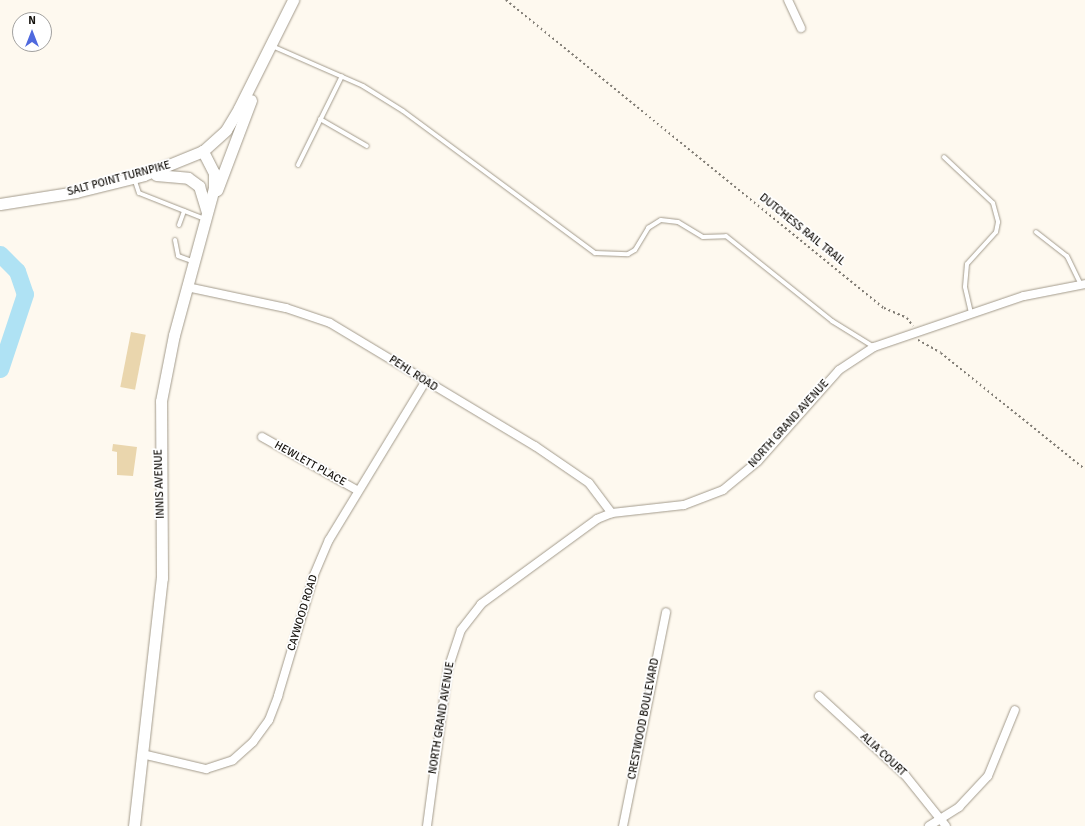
<!DOCTYPE html>
<html>
<head>
<meta charset="utf-8">
<style>
  body { margin:0 }
  #map { position:relative; width:1085px; height:826px; overflow:hidden; background:#fef9ef; font-family:Signika,sans-serif }
  div>[style] { position:absolute }
  .river>* { height:17px; margin:-8.5px; padding:0 8.5px; transform-origin:8.5px; border-radius:8.5px; background:#afe2f4 }
  .building>* { inset:0; background:#ead6ad; transform-origin:0 0 }
  .path>* { height:1.5px; margin-top:-0.75px; transform-origin:0; background:repeating-linear-gradient(90deg,#817d75 0 2px,transparent 0 5px) }
  .roads { filter:drop-shadow(0 0 1px #a39b8c) drop-shadow(0 0 1px #a39b8c) }
  .lane>* { height:4px; margin:-2px; padding:0 2px; transform-origin:2px; border-radius:2px; background:#fff }
  .street>* { height:8px; margin:-4px; padding:0 4px; transform-origin:4px; border-radius:4px; background:#fff }
  .secondary>* { height:11px; margin:-5.5px; padding:0 5.5px; transform-origin:5.5px; border-radius:5.5px; background:#fff }
  span { translate:-50% -50%; white-space:nowrap; text-align:center; line-height:1.15; -webkit-text-stroke:3.5px #fff; paint-order:stroke }
  .street-label { font-size:11px; color:#17140f }
  .north { position:absolute; left:12px; top:12px; width:40px; height:40px; box-sizing:border-box; background:#fff; border:1px solid #a2a19f; border-radius:50%; rotate:0deg; font-size:11px; font-weight:700; line-height:16px; text-align:center; color:#17140f }
  .north::after { content:''; display:block; margin:auto; width:14px; height:18px; background:#4f69de; clip-path:polygon(50% 0,100% 100%,50% 72%,0 100%) }
</style>
</head>
<body>
<div id="map">
  <div class="river">
    <i style="left:0;top:254px;width:24px;rotate:45deg"></i>
    <i style="left:17px;top:271px;width:24px;rotate:71deg"></i>
    <i style="left:25px;top:294px;width:79px;rotate:108.4deg"></i>
  </div>
  <div class="building">
    <i style="left:131px;top:332px;width:15px;height:56px;rotate:11deg"></i>
    <i style="clip-path:polygon(113px 444px,137px 447px,133px 476px,117px 475px,117px 452px,112px 451px)"></i>
  </div>
  <div class="path">
    <i style="left:506px;top:0;width:488px;rotate:39.2deg"></i>
    <i style="left:884px;top:308px;width:25px;rotate:23deg"></i>
    <i style="left:907px;top:318px;width:10px;rotate:53deg"></i>
    <i style="left:918px;top:340px;width:26px;rotate:29deg"></i>
    <i style="left:941px;top:353px;width:185px;rotate:38.9deg"></i>
  </div>
  <div class="roads">
    <div class="lane">
      <i style="left:272px;top:46px;width:99px;rotate:23.7deg"></i>
      <i style="left:363px;top:86px;width:47px;rotate:32deg"></i>
      <i style="left:403px;top:111px;width:239px;rotate:36.5deg"></i>
      <i style="left:595px;top:253px;width:33px;rotate:2deg"></i>
      <i style="left:628px;top:254px;width:8px;rotate:-30deg"></i>
      <i style="left:635px;top:250px;width:26px;rotate:-59deg"></i>
      <i style="left:648px;top:228px;width:15px;rotate:-32deg"></i>
      <i style="left:661px;top:220px;width:17px;rotate:7deg"></i>
      <i style="left:678px;top:222px;width:29px;rotate:31deg"></i>
      <i style="left:703px;top:237px;width:23px;rotate:-2deg"></i>
      <i style="left:726px;top:236px;width:136px;rotate:38.7deg"></i>
      <i style="left:832px;top:321px;width:49px;rotate:31.8deg"></i>
      <i style="left:320px;top:119px;width:54px;rotate:29.9deg"></i>
      <i style="left:944px;top:157px;width:67px;rotate:43.2deg"></i>
      <i style="left:993px;top:203px;width:20px;rotate:75deg"></i>
      <i style="left:998px;top:222px;width:10px;rotate:101deg"></i>
      <i style="left:996px;top:232px;width:43px;rotate:132.2deg"></i>
      <i style="left:967px;top:264px;width:23px;rotate:95deg"></i>
      <i style="left:965px;top:287px;width:27px;rotate:77deg"></i>
      <i style="left:298px;top:165px;width:99px;rotate:-63.7deg"></i>
      <i style="left:134px;top:178px;width:16px;rotate:72deg"></i>
      <i style="left:139px;top:193px;width:71px;rotate:21.5deg"></i>
      <i style="left:179px;top:225px;width:15px;rotate:-70deg"></i>
      <i style="left:1036px;top:232px;width:39px;rotate:38deg"></i>
      <i style="left:1067px;top:256px;width:32px;rotate:64deg"></i>
      <i style="left:175px;top:240px;width:16px;rotate:79deg"></i>
      <i style="left:178px;top:256px;width:15px;rotate:20deg"></i>
    </div>
    <div class="street">
      <i style="left:788px;top:0;width:31px;rotate:65deg"></i>
      <i style="left:187px;top:287px;width:101px;rotate:12deg"></i>
      <i style="left:286px;top:308px;width:46px;rotate:18.8deg"></i>
      <i style="left:330px;top:323px;width:239px;rotate:31deg"></i>
      <i style="left:535px;top:446px;width:65px;rotate:34.4deg"></i>
      <i style="left:589px;top:483px;width:38px;rotate:53deg"></i>
      <i style="left:262px;top:437px;width:109px;rotate:29.2deg"></i>
      <i style="left:819px;top:696px;width:117px;rotate:42.6deg"></i>
      <i style="left:905px;top:775px;width:65px;rotate:51.2deg"></i>
      <i style="left:142px;top:754px;width:66px;rotate:13.2deg"></i>
      <i style="left:206px;top:769px;width:28px;rotate:-18deg"></i>
      <i style="left:233px;top:760px;width:27px;rotate:-42deg"></i>
      <i style="left:253px;top:742px;width:27px;rotate:-54deg"></i>
      <i style="left:269px;top:720px;width:26px;rotate:-69deg"></i>
      <i style="left:278px;top:696px;width:126px;rotate:-73.4deg"></i>
      <i style="left:314px;top:575px;width:38px;rotate:-67deg"></i>
      <i style="left:329px;top:540px;width:185px;rotate:-58.7deg"></i>
      <i style="left:427px;top:826px;width:158px;rotate:-82.4deg"></i>
      <i style="left:448px;top:669px;width:41px;rotate:-71.6deg"></i>
      <i style="left:461px;top:630px;width:33px;rotate:-52deg"></i>
      <i style="left:481px;top:604px;width:144px;rotate:-36.2deg"></i>
      <i style="left:597px;top:519px;width:16px;rotate:-22deg"></i>
      <i style="left:612px;top:513px;width:72px;rotate:-6.3deg"></i>
      <i style="left:684px;top:505px;width:42px;rotate:-21deg"></i>
      <i style="left:723px;top:490px;width:45px;rotate:-39.6deg"></i>
      <i style="left:758px;top:461px;width:122px;rotate:-48.3deg"></i>
      <i style="left:839px;top:370px;width:42px;rotate:-33.3deg"></i>
      <i style="left:874px;top:347px;width:158px;rotate:-18.8deg"></i>
      <i style="left:1024px;top:296px;width:62px;rotate:-11.1deg"></i>
      <i style="left:623px;top:826px;width:218px;rotate:-78.6deg"></i>
      <i style="left:929px;top:826px;width:36px;rotate:-32deg"></i>
      <i style="left:959px;top:807px;width:42px;rotate:-46.9deg"></i>
      <i style="left:988px;top:776px;width:71px;rotate:-67.8deg"></i>
    </div>
    <div class="secondary">
      <i style="left:156px;top:175px;width:32px;rotate:5deg"></i>
      <i style="left:188px;top:178px;width:14px;rotate:36deg"></i>
      <i style="left:199px;top:186px;width:27px;rotate:73deg"></i>
      <i style="left:217px;top:190px;width:96px;rotate:-69.3deg"></i>
      <i style="left:0;top:204px;width:77px;rotate:-9deg"></i>
      <i style="left:76px;top:192px;width:70px;rotate:-14deg"></i>
      <i style="left:144px;top:175px;width:64px;rotate:-22.1deg"></i>
      <i style="left:203px;top:151px;width:31px;rotate:-42deg"></i>
      <i style="left:226px;top:130px;width:26px;rotate:-59deg"></i>
      <i style="left:239px;top:108px;width:121px;rotate:-63.4deg"></i>
      <i style="left:134px;top:826px;width:250px;rotate:-83.6deg"></i>
      <i style="left:162px;top:578px;width:177px;rotate:-90.3deg"></i>
      <i style="left:161px;top:401px;width:67px;rotate:-78.9deg"></i>
      <i style="left:174px;top:335px;width:152px;rotate:-74.8deg"></i>
      <i style="left:214px;top:188px;width:15px;rotate:-90deg"></i>
      <i style="left:214px;top:173px;width:25px;rotate:-117deg"></i>
    </div>
  </div>
  <div class="street-label">
    <span style="left:119px;top:179px;rotate:-15deg">SALT POINT TURNPIKE</span>
    <span style="left:802px;top:230px;rotate:39deg">DUTCHESS RAIL TRAIL</span>
    <span style="left:413px;top:374px;rotate:33deg">PEHL ROAD</span>
    <span style="left:789px;top:424px;rotate:-48deg">NORTH GRAND AVENUE</span>
    <span style="left:310px;top:464px;rotate:29deg">HEWLETT PLACE</span>
    <span style="left:160px;top:484px;rotate:-92deg">INNIS AVENUE</span>
    <span style="left:303px;top:613px;rotate:-73deg">CAYWOOD ROAD</span>
    <span style="left:442px;top:718px;rotate:-81deg">NORTH GRAND AVENUE</span>
    <span style="left:644px;top:719px;rotate:-79deg">CRESTWOOD BOULEVARD</span>
    <span style="left:883px;top:755px;rotate:43deg">ALIA COURT</span>
  </div>
  <div class="north">N</div>
</div>
</body>
</html>
